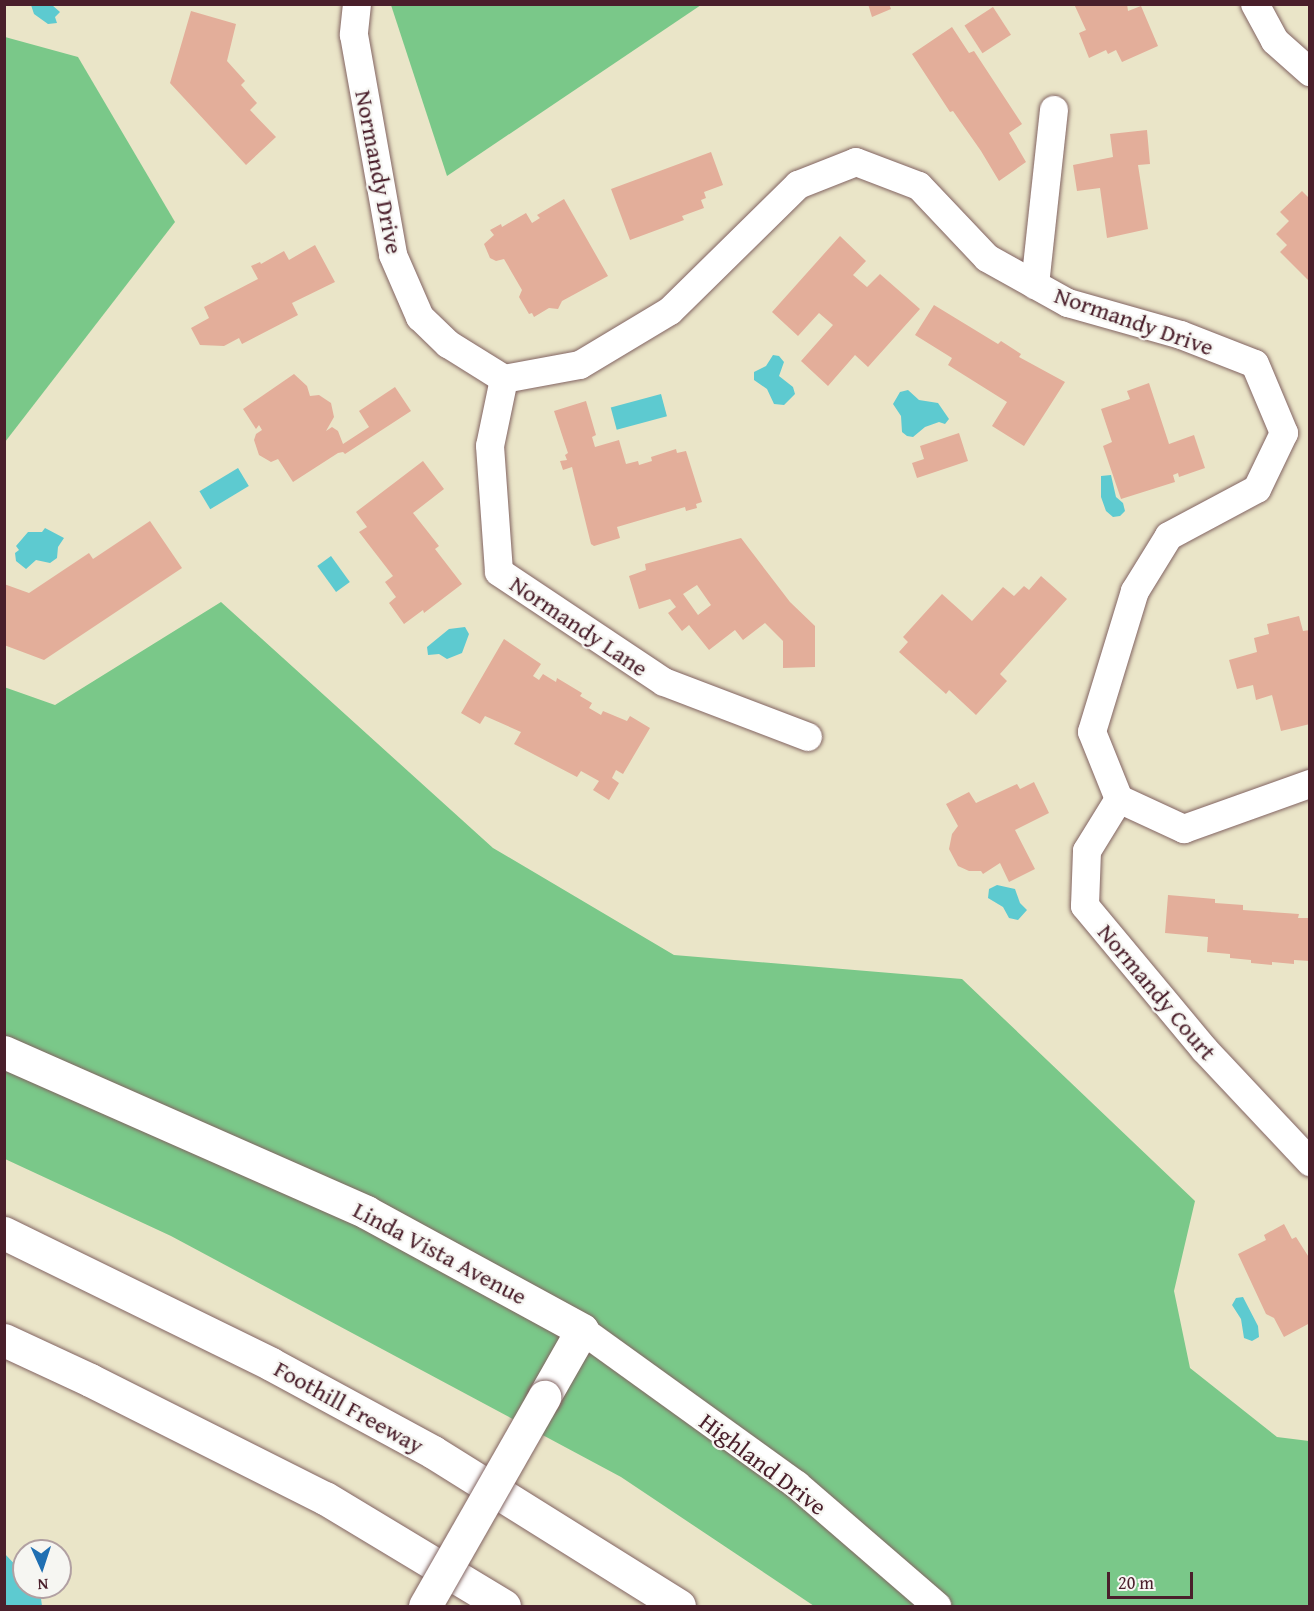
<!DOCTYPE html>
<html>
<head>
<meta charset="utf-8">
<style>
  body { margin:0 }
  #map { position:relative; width:1314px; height:1611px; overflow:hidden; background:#eae5c8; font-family:"Gentium Book Plus",serif }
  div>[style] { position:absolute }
  .green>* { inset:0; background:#7ac889 }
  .water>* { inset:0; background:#5dcad0; transform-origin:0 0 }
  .building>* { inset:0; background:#e3ae9a; transform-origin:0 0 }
  .roads { filter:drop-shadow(0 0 2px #826462) drop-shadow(0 0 2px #826462) }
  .minor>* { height:28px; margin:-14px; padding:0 14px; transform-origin:14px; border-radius:14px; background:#fff }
  .major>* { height:33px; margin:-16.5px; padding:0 16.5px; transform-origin:16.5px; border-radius:16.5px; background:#fff }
  .highway>* { height:33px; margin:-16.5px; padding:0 16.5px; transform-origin:16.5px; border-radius:16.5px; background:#fff }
  .bridges { filter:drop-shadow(0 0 2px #826462) drop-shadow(0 0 2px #826462) }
  .major-bridge>* { height:33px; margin:-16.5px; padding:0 16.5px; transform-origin:16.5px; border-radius:16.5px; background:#fff }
  span { translate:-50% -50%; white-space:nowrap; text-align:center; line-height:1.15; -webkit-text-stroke:4.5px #f6f6f2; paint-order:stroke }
  .street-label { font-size:24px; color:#4a1f2b }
  .frame { position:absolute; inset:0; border:6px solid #4a1f2b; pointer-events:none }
  .north { position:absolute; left:12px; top:1539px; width:60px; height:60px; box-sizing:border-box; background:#f6f6f2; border:2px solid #b1a0a2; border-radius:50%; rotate:177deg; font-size:16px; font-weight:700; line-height:24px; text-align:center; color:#4a1f2b }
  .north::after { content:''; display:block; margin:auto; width:21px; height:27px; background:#1f6fb2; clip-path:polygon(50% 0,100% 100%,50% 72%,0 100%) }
  .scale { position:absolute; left:1107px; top:1572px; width:86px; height:27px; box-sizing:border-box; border:3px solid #4a1f2b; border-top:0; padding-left:8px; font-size:18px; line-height:21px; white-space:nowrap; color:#4a1f2b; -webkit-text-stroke:4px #f6f6f2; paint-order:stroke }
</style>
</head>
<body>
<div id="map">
  <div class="green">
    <i style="clip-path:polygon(391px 5px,391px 4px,701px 5px,447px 176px)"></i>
    <i style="clip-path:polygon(5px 37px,78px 57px,175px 222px,5px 442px)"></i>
    <i style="clip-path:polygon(221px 602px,493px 848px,674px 955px,962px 979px,1195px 1201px,1174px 1291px,1190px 1368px,1277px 1437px,1309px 1441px,1309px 1606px,814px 1606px,621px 1477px,171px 1236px,5px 1159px,4px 687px,55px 705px)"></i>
  </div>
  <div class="water">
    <i style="clip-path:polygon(31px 5px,52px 5px,60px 12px,55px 17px,57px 23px,48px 24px,34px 14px)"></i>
    <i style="clip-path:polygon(773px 355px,779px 356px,784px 362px,779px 376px,793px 387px,795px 394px,784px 405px,774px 404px,767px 389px,754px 380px,754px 372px,766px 366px)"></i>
    <i style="clip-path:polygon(908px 390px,919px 400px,938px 403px,949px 419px,945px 424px,939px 422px,925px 427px,913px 437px,907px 436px,902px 432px,901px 416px,893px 404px,900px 392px)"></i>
    <i style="left:661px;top:394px;width:23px;height:52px;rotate:75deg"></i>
    <i style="left:238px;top:468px;width:21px;height:45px;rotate:59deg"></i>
    <i style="clip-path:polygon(1111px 475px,1116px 497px,1123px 503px,1125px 511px,1120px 516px,1113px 517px,1106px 511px,1101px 497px,1101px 476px)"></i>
    <i style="clip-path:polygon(45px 528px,64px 538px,58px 547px,57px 558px,50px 563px,36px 560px,26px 569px,16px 561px,15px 553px,19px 550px,16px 546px,28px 532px,42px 532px)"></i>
    <i style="left:331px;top:556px;width:32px;height:17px;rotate:54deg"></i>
    <i style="clip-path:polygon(465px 627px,469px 634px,462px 653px,447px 659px,439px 654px,428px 655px,427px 647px,449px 629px)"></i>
    <i style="clip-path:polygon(997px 885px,1015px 889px,1020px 903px,1027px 910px,1018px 920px,1009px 918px,1003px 907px,988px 898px,989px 889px)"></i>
    <i style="clip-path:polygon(1243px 1297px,1258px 1326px,1259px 1337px,1252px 1341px,1244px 1338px,1241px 1319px,1232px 1305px,1236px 1298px)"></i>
    <i style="clip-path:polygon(4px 1553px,24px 1574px,24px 1587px,36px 1587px,40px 1591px,42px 1606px,5px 1606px)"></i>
  </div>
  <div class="building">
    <i style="clip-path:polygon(868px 4px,889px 4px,891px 9px,872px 17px)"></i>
    <i style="clip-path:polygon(1074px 4px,1127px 4px,1128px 11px,1141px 6px,1158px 46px,1122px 62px,1116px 50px,1108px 54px,1106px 50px,1089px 58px,1079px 33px,1086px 30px)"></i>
    <i style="left:993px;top:7px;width:33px;height:34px;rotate:57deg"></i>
    <i style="clip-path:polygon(191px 11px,236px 24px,227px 61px,245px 81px,241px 85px,257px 103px,250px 110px,276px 137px,246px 165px,170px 83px)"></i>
    <i style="clip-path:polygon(952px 27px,969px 53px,974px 51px,1022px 124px,1009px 133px,1026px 162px,999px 181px,981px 151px,953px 111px,950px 112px,912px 54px)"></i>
    <i style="clip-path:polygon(1147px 130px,1150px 164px,1138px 165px,1148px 229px,1107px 238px,1100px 188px,1077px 191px,1073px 165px,1113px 157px,1110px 134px)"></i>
    <i style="clip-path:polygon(711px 152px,723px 185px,704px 192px,706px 198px,701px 200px,704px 208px,682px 216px,684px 220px,630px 240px,611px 189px)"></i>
    <i style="clip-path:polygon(1302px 191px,1310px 199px,1310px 282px,1280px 252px,1287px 245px,1276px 234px,1289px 221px,1280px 212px)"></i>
    <i style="clip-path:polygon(564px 199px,608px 276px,562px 301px,558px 309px,549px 308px,534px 317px,532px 313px,529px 314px,519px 297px,522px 290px,504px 259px,496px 261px,490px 258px,484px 244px,494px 235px,490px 230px,501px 224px,502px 227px,526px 213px,532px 223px,540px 218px,537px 215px)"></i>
    <i style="clip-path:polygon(840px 236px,866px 261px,853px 275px,867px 287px,880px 274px,920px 309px,868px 367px,855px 355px,828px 386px,801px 361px,833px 325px,819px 313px,798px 336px,772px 312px)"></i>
    <i style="clip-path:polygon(315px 245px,335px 282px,292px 303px,298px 315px,242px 344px,239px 338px,224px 346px,200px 345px,191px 328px,209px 318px,204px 307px,258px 279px,251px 266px,260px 262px,261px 264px,284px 251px,289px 260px)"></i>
    <i style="clip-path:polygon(934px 305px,998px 344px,1001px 341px,1021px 354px,1019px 357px,1065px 382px,1024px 446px,992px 426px,1007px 402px,948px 365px,952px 358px,915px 335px)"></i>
    <i style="clip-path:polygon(294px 374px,307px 386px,310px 396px,319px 395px,331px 403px,334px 417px,326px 431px,332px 427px,338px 431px,343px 444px,369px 427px,359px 411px,395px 387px,411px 411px,345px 454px,343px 452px,338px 453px,293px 482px,278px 459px,271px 462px,259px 455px,254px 440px,256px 434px,262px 430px,259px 425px,256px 429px,243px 409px)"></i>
    <i style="clip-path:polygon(1149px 383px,1169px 444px,1194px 435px,1205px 468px,1179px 477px,1178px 473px,1173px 475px,1175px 482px,1121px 499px,1103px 446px,1112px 442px,1101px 409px,1130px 399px,1127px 391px)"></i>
    <i style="clip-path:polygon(586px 401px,596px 435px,592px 437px,595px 447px,619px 440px,626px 464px,638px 461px,639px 465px,652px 461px,651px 457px,676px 449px,677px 453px,686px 451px,702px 502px,696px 504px,697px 508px,686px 511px,685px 507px,617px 527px,620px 538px,594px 546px,591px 544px,572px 467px,563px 470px,560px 461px,567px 460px,565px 455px,568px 453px,554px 411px)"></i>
    <i style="clip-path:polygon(959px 433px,968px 461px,917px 478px,912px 463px,924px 459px,920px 446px)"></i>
    <i style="clip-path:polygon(423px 461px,444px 489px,413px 513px,439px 546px,435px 549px,462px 584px,424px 613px,423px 610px,404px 624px,389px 603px,396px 597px,385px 582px,393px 576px,359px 532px,367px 527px,356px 512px)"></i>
    <i style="clip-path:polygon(150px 521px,182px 568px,44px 660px,4px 645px,4px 584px,29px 593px,89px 553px,93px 559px)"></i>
    <i style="clip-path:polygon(evenodd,741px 538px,790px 602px,815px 626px,815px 667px,783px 668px,783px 641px,765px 623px,743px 640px,735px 630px,709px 650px,689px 625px,682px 631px,668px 613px,676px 607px,670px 599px,639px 609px,629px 576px,646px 570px,645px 564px,741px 538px,697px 585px,711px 605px,698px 615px,683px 594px,697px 585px)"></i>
    <i style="clip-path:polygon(1041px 576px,1067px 599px,1000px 674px,1007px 681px,976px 715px,949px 690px,946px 694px,899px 652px,908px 642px,903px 637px,942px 594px,972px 621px,1003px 587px,1014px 596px,1024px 586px,1029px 590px)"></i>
    <i style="clip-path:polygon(1299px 616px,1303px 631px,1310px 630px,1310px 724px,1281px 731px,1272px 695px,1256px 700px,1253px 685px,1237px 689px,1229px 660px,1257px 652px,1254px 638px,1269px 634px,1267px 624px)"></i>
    <i style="clip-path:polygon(504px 639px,541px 664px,533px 676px,539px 680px,543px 674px,556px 682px,557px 678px,582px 693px,580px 696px,592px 703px,589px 708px,601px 715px,603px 711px,627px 721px,630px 716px,650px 728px,623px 774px,616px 770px,612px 778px,619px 783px,609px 800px,593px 790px,599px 781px,581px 771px,577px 777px,514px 744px,521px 732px,485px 716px,480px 724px,461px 713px)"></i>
    <i style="clip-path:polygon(1034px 782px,1049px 813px,1015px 830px,1035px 869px,1009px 882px,1000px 863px,983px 874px,981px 871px,969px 871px,958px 866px,949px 849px,952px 834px,958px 826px,946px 804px,969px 792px,976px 803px,1017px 784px,1020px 789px)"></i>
    <i style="clip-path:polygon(1168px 895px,1215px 899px,1215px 903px,1243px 905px,1243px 910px,1299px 914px,1298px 918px,1310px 918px,1310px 961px,1294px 960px,1294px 964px,1272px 962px,1272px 965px,1251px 963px,1251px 960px,1230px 958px,1230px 954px,1207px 952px,1208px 937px,1165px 933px)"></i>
    <i style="clip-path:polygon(1284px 1224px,1292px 1239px,1296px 1237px,1310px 1259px,1310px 1323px,1284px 1337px,1274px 1318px,1266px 1314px,1238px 1254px,1266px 1240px,1264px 1235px)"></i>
  </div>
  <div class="roads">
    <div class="minor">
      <i style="left:357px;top:4px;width:31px;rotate:96deg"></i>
      <i style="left:354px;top:35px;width:223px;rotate:79.9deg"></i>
      <i style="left:393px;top:255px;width:68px;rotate:66.5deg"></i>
      <i style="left:420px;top:317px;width:39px;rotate:44deg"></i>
      <i style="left:448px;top:344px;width:66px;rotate:32deg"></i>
      <i style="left:504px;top:379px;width:77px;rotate:-10.4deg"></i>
      <i style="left:580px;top:365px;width:105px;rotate:-31deg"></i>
      <i style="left:670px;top:311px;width:180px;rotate:-44.5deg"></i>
      <i style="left:798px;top:185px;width:62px;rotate:-21.6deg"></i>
      <i style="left:856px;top:162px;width:67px;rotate:20.9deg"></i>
      <i style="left:919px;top:186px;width:99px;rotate:46.6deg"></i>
      <i style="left:987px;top:258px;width:93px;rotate:29.1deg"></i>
      <i style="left:1068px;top:303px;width:117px;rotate:15.8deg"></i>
      <i style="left:1181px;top:335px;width:79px;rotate:21.4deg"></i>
      <i style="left:1255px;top:364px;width:75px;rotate:67.2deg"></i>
      <i style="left:1284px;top:433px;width:62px;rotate:115.7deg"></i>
      <i style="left:1257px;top:489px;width:100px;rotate:151.9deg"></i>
      <i style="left:1169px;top:536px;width:65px;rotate:121.7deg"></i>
      <i style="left:1135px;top:591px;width:147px;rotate:107deg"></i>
      <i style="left:1092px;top:732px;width:72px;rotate:68.1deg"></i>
      <i style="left:1119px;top:799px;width:72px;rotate:24.8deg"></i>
      <i style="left:1184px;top:829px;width:134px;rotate:-19.7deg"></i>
      <i style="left:1255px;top:4px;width:42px;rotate:61.6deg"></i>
      <i style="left:1275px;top:41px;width:47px;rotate:41.5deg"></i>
      <i style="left:1035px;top:285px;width:176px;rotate:-83.8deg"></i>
      <i style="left:504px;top:379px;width:68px;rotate:101.8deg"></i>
      <i style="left:490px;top:446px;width:126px;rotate:85.9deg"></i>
      <i style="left:499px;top:572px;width:198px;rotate:33.7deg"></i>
      <i style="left:664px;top:682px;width:154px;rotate:20.9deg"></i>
      <i style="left:1119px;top:799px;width:61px;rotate:121.6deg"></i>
      <i style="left:1087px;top:851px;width:55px;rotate:92.1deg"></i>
      <i style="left:1085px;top:906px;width:187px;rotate:50.2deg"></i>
      <i style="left:1205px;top:1050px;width:154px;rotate:46.8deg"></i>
      <i style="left:582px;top:1330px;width:265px;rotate:35.8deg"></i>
      <i style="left:797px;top:1485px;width:185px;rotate:40.8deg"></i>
    </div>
    <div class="major">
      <i style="left:4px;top:1052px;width:396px;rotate:23.8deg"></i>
      <i style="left:366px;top:1212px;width:246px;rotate:28.6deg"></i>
      <i style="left:582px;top:1330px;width:77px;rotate:119.6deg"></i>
    </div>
    <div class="highway">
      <i style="left:4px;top:1233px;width:297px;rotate:26.1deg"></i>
      <i style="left:271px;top:1364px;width:184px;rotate:28.5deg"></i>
      <i style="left:433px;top:1452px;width:290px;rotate:32deg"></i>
      <i style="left:4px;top:1340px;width:95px;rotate:24.9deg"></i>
      <i style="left:90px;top:1380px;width:263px;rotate:26.7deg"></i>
      <i style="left:325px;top:1498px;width:209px;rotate:31.1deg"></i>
    </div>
  </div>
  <div class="bridges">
    <div class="major-bridge">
      <i style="left:425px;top:1606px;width:241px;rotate:-60.3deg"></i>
    </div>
  </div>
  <div class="street-label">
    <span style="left:379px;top:172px;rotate:79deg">Normandy Drive</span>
    <span style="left:1134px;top:321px;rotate:19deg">Normandy Drive</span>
    <span style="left:579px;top:626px;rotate:34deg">Normandy Lane</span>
    <span style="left:1157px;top:992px;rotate:50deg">Normandy Court</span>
    <span style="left:440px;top:1253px;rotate:28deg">Linda Vista Avenue</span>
    <span style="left:349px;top:1407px;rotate:29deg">Foothill Freeway</span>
    <span style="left:763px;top:1464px;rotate:37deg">Highland Drive</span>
  </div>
  <div class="frame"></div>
  <div class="north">N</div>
  <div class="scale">20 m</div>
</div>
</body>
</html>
